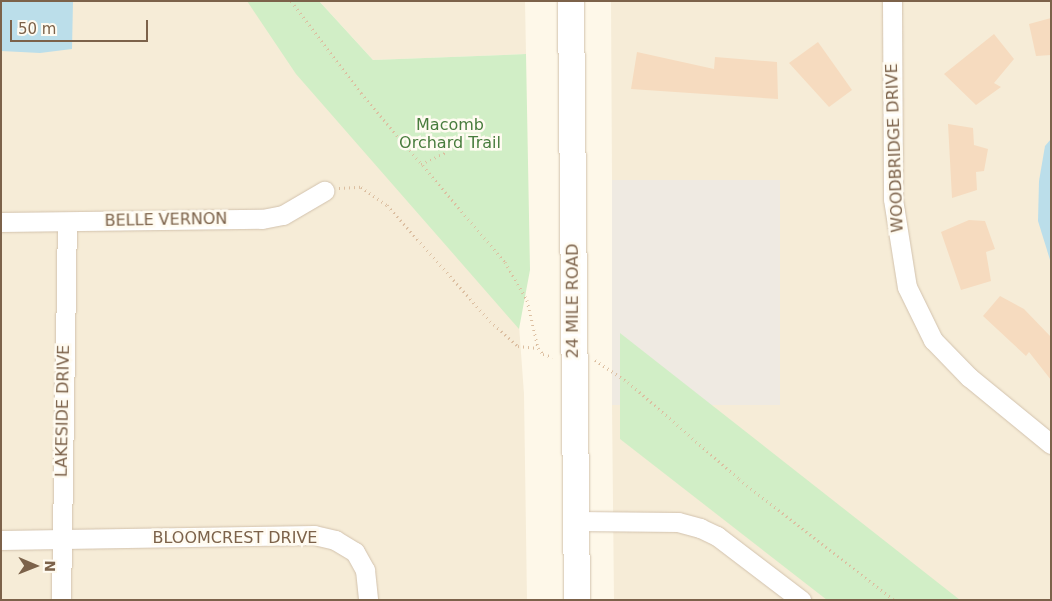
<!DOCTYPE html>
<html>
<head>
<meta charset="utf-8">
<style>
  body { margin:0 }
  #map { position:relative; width:1052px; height:601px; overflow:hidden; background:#fef8e9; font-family:"DejaVu Sans",sans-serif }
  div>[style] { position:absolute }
  .residential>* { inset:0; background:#f6ecd7 }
  .industrial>* { inset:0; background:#efeae2; transform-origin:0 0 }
  .green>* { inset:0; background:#d1eec6 }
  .water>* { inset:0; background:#bbdeea }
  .building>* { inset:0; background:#f6dbbf }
  .path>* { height:3px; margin-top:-1.5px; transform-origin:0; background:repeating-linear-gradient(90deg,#dcbfa1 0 1px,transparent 0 5px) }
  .roads { filter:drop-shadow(0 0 1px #d2c2ad) drop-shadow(0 0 1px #d2c2ad) }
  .street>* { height:19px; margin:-9.5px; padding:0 9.5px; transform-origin:9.5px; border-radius:9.5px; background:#fff }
  .secondary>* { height:26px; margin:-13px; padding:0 13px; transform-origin:13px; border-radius:13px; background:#fff }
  span { translate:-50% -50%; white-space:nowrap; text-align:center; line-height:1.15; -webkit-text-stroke:5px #fffbf1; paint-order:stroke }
  .park-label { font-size:16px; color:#487c3d }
  .street-label { font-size:16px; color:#7c624a }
  .frame { position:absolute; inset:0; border:2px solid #7c624a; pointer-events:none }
  .north { position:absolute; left:10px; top:541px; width:50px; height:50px; -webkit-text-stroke:4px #fffbf1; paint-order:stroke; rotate:91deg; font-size:14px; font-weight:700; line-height:20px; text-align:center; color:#7c624a }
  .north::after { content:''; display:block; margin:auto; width:18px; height:22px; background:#7c624a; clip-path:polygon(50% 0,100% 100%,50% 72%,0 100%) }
  .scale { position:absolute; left:10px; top:20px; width:138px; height:22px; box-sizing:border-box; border:2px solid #7c624a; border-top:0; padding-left:6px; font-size:15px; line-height:18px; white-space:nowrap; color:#7c624a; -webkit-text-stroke:4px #fffbf1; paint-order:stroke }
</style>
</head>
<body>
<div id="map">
  <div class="residential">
    <i style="clip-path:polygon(1px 1px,287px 1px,516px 284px,524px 394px,527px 600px,1px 600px)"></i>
    <i style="clip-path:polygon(319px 1px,525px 1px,526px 54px,373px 60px)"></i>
    <i style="clip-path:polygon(611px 1px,1051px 1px,1051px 600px,614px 600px,612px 405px,780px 404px,780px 181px,612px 181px)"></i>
  </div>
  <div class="industrial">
    <i style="left:780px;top:180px;width:225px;height:168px;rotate:90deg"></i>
  </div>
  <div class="green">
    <i style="clip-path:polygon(247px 1px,319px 1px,373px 60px,526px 54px,530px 270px,519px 329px,296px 74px)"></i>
    <i style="clip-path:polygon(620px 333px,960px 600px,827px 600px,620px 439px)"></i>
  </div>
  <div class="water">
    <i style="clip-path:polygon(1px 1px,73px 1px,72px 49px,40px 53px,1px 51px)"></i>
    <i style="clip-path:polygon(1051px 139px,1051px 263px,1038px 221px,1039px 181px,1045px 146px)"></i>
  </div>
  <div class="building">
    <i style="clip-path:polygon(1051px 18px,1051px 55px,1036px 56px,1029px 24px)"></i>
    <i style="clip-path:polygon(994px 34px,1014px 59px,994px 83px,1001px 87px,976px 105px,944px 74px)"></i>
    <i style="clip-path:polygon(818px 42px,852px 90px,829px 107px,789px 63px)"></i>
    <i style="clip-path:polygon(637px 52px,714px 69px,715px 57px,777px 62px,778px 99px,631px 89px)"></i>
    <i style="clip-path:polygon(948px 124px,973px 128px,974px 145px,988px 149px,984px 171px,976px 172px,977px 190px,952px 198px)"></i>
    <i style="clip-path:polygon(969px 220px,985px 221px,995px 249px,986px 252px,991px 281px,961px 290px,941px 232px)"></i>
    <i style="clip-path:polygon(1000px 296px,1024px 309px,1051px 337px,1051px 380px,1029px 352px,1026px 356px,983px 316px)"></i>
  </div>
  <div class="path">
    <i style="left:291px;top:1px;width:116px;rotate:52.7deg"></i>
    <i style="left:361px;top:93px;width:222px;rotate:49.6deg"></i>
    <i style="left:505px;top:262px;width:44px;rotate:59.9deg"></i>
    <i style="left:527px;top:300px;width:49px;rotate:77.1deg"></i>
    <i style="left:538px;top:348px;width:8px;rotate:50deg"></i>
    <i style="left:543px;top:354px;width:10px;rotate:17deg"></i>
    <i style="left:421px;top:164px;width:29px;rotate:-25deg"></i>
    <i style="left:339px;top:188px;width:22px;rotate:-3deg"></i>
    <i style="left:361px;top:187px;width:32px;rotate:35deg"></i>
    <i style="left:387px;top:205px;width:155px;rotate:48.4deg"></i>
    <i style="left:490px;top:321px;width:38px;rotate:42deg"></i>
    <i style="left:518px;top:346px;width:20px;rotate:6deg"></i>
    <i style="left:595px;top:360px;width:40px;rotate:34deg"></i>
    <i style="left:628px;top:382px;width:147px;rotate:41.1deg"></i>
    <i style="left:739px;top:479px;width:197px;rotate:38deg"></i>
  </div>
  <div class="roads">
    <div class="street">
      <i style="left:892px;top:1px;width:198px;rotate:89.7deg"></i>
      <i style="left:893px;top:199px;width:89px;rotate:81deg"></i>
      <i style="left:907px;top:287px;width:59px;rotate:63.9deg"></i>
      <i style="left:933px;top:340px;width:52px;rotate:45.8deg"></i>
      <i style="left:969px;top:377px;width:106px;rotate:39.3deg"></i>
      <i style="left:1px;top:222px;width:261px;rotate:-0.7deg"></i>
      <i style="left:262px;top:219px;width:21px;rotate:-11deg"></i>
      <i style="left:283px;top:215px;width:48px;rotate:-30.3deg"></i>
      <i style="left:576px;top:521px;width:102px;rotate:0.6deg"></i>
      <i style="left:678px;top:522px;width:23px;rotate:15deg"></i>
      <i style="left:700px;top:528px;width:19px;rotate:25deg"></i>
      <i style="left:717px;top:536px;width:106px;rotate:37.3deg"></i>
      <i style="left:1px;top:540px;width:313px;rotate:-0.9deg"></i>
      <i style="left:314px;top:535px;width:22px;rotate:13deg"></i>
      <i style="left:335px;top:540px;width:23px;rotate:31deg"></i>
      <i style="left:355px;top:552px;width:21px;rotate:61deg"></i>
      <i style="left:365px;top:570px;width:30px;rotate:84deg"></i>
      <i style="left:61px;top:600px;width:378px;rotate:-89.1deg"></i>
    </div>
    <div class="secondary">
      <i style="left:571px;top:1px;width:599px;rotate:89.43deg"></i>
    </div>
  </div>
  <div class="park-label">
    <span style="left:450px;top:134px">Macomb<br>Orchard Trail</span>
  </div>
  <div class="street-label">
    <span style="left:895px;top:148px;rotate:-92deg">WOODBRIDGE DRIVE</span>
    <span style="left:166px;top:220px;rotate:-1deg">BELLE VERNON</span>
    <span style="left:573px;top:301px;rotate:-90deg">24 MILE ROAD</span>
    <span style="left:63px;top:411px;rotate:-89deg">LAKESIDE DRIVE</span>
    <span style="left:235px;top:538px">BLOOMCREST DRIVE</span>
  </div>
  <div class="frame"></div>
  <div class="north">N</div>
  <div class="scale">50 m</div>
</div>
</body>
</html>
